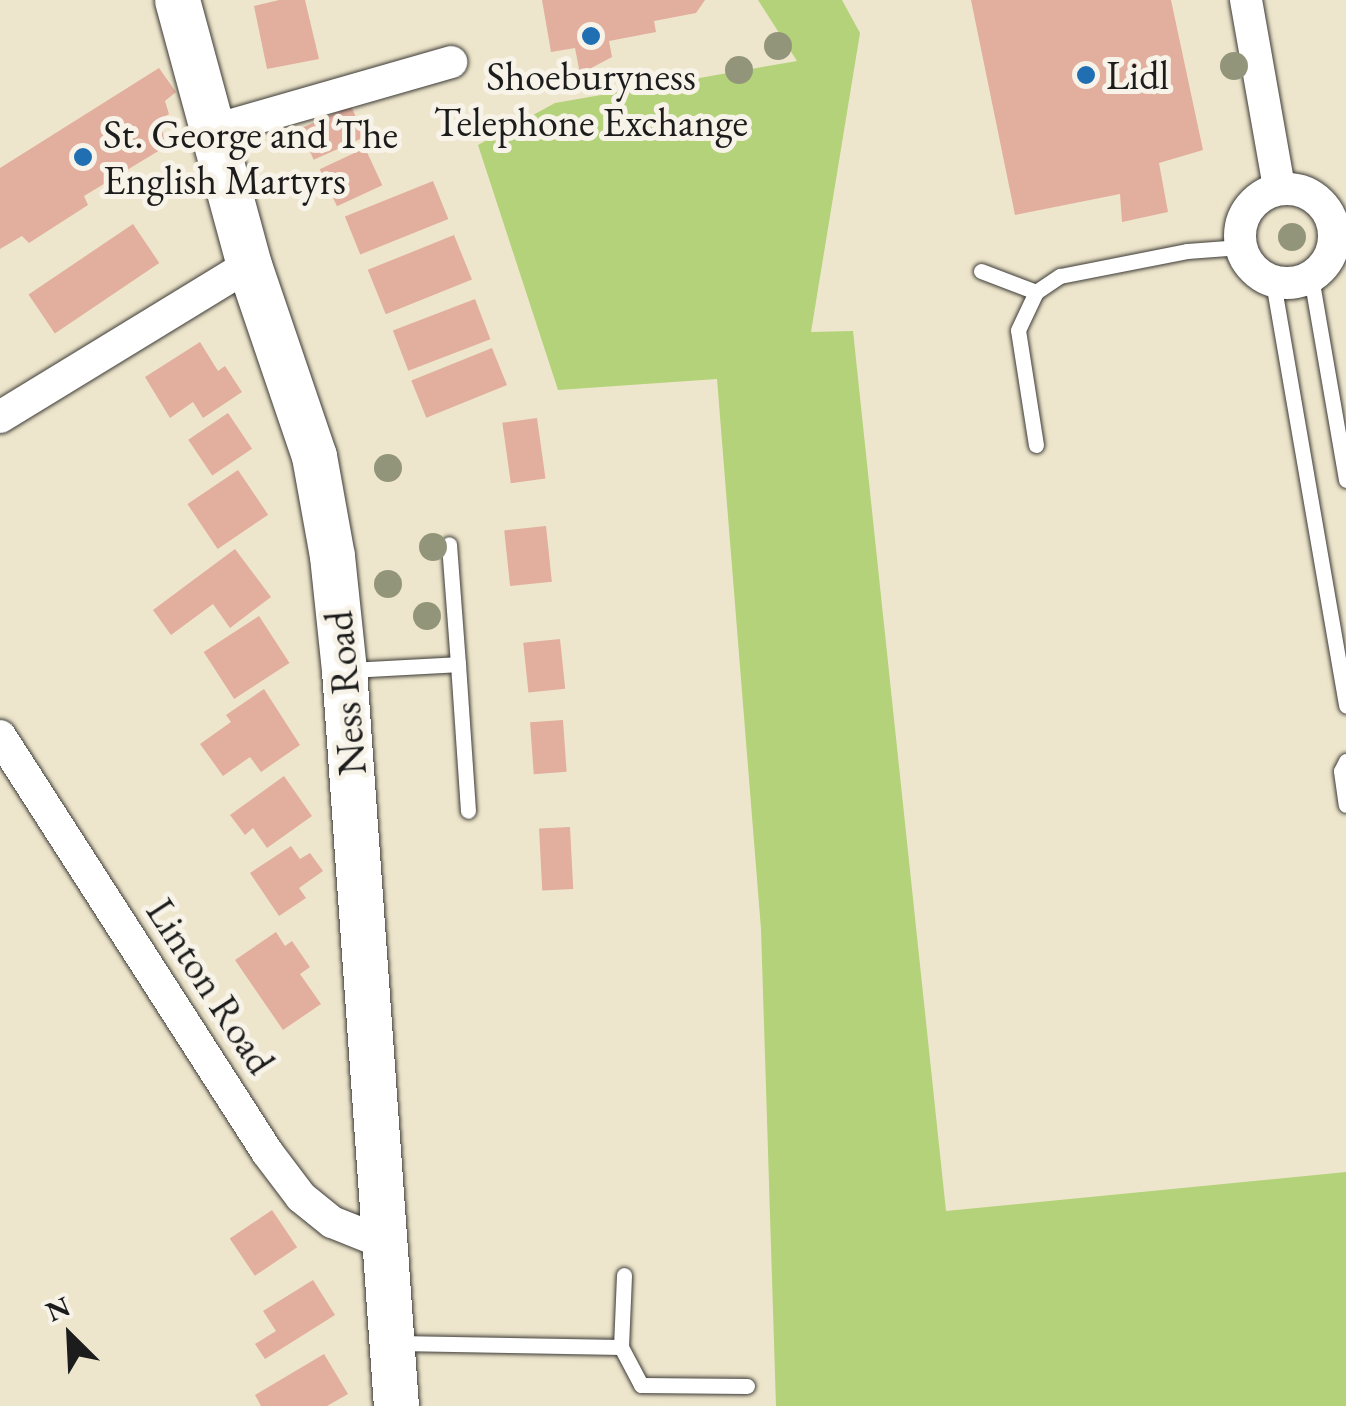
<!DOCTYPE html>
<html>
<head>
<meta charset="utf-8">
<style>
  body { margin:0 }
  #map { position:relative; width:1346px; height:1406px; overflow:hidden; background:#eee6cc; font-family:"EB Garamond",serif }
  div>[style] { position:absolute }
  .green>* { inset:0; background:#b3d27a }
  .building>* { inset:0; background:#e2ae9d; transform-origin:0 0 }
  .roads { filter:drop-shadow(0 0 2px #3c3a36) drop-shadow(0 0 2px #3c3a36) }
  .lane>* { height:15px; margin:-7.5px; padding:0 7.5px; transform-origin:7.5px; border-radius:7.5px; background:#fff }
  .street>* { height:32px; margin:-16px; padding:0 16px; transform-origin:16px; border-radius:16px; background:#fff }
  .street>.ring { margin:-16px; padding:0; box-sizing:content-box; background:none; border:32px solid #fff; border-radius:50% }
  .secondary>* { height:45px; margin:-22.5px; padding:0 22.5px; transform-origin:22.5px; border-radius:22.5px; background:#fff }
  .trees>* { width:28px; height:28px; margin:-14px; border-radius:50%; background:#93957b }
  .dots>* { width:28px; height:28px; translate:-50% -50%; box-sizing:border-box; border:5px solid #f7f3e8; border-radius:50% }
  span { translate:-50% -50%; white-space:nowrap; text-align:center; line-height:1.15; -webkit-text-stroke:10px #f7f3e8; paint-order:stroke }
  .poi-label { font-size:40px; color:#1c1c1c }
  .left { translate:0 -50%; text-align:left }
  .street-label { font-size:40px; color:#1c1c1c }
  .north { position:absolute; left:20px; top:1286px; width:100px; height:100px; -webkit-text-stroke:8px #f7f3e8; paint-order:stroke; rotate:336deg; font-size:28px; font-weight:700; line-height:40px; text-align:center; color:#1c1c1c }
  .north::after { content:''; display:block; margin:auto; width:35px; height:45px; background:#1c1c1c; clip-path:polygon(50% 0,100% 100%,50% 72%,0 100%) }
</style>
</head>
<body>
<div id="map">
  <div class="green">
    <i style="clip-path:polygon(758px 0,842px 0,860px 33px,811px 332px,853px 331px,946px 1211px,1346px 1172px,1346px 1406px,776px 1406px,761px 929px,717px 379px,558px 390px,478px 145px,555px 103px,797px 61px)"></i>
  </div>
  <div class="building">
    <i style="clip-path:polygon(279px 0,305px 0,319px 59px,267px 69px,254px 6px)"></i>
    <i style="clip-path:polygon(542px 0,705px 0,696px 13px,654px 21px,656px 32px,609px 41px,612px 57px,580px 74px,575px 48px,551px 52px)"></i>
    <i style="clip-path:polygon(971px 0,1171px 0,1203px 150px,1159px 163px,1168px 212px,1122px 222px,1120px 194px,1015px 215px)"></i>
    <i style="clip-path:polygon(159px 68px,176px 92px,165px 101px,169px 114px,161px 119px,165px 147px,84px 196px,88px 205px,29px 243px,22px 236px,0 249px,0 168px)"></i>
    <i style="left:351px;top:106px;width:34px;height:56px;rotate:66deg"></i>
    <i style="left:365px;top:148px;width:41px;height:50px;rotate:65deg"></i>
    <i style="left:433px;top:181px;width:41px;height:95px;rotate:68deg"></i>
    <i style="left:133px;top:224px;width:47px;height:126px;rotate:56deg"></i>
    <i style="left:454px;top:235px;width:48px;height:93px;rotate:68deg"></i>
    <i style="left:475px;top:299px;width:43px;height:88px;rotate:69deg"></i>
    <i style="clip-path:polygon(200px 342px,218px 371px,225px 366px,242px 392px,203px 418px,193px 402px,170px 418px,145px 377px)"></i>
    <i style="left:492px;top:348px;width:40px;height:87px;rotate:68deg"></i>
    <i style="left:228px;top:413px;width:43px;height:48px;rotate:56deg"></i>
    <i style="left:537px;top:418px;width:61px;height:35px;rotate:82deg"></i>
    <i style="left:238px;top:470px;width:54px;height:61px;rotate:56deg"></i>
    <i style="left:546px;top:526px;width:56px;height:42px;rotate:84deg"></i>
    <i style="clip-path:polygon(235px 549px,271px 597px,230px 628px,213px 604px,171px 635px,153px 610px)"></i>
    <i style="left:259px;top:616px;width:56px;height:66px;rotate:57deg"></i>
    <i style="left:560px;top:639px;width:50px;height:37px;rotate:84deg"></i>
    <i style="clip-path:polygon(264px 689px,300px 745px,261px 772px,250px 757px,223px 776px,200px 744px,231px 722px,226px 715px)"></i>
    <i style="left:563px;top:720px;width:52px;height:33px;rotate:86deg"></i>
    <i style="clip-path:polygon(284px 776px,312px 816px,267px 848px,253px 828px,245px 835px,230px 815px)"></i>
    <i style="left:570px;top:827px;width:62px;height:31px;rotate:87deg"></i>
    <i style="clip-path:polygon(291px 846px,300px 859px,310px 853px,323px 871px,299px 888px,306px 898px,279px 916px,250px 873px)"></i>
    <i style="clip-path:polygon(276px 932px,285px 946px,292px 941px,310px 967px,300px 974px,321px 1004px,283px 1030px,235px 960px)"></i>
    <i style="left:272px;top:1210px;width:45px;height:51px;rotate:56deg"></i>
    <i style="clip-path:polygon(313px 1280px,335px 1315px,265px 1359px,255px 1344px,276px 1331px,263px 1311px)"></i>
    <i style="clip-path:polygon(324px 1354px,348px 1394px,327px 1406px,261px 1406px,255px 1395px)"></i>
  </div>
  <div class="roads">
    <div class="lane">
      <i style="left:981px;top:271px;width:59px;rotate:20.9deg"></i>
      <i style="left:1311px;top:277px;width:206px;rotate:80.2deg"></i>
      <i style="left:1273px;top:282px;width:430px;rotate:80.2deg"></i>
      <i style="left:1036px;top:445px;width:116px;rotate:-98.9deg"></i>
      <i style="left:1018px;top:330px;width:42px;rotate:-64.7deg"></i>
      <i style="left:1036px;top:292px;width:29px;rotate:-34deg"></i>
      <i style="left:1060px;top:276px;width:129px;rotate:-11.1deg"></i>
      <i style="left:1187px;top:251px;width:54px;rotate:-4.2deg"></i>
      <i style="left:458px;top:664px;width:147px;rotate:86.1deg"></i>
      <i style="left:348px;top:670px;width:110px;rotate:-3.1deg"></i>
      <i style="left:458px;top:664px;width:120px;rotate:-94.3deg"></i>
      <i style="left:1346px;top:761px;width:11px;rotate:117deg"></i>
      <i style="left:1341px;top:771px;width:34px;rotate:82deg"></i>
      <i style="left:397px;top:1343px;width:224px;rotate:1deg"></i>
      <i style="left:621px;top:1347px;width:43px;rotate:62.2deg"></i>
      <i style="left:641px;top:1385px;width:106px;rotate:0.5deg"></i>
      <i style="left:621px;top:1347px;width:72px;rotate:-87.6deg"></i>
    </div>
    <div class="street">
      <i style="left:1246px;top:0;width:191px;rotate:80deg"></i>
      <i style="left:211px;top:131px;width:250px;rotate:-16deg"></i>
      <i class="ring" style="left:1240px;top:189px;width:62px;height:62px"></i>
      <i style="left:0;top:417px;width:292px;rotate:-31.4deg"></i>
      <i style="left:0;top:736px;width:494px;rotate:57.3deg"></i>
      <i style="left:267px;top:1152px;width:56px;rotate:52.9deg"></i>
      <i style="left:301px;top:1197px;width:40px;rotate:39deg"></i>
      <i style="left:332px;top:1222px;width:59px;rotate:21.8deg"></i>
    </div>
    <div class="secondary">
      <i style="left:177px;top:0;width:275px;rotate:74.8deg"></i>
      <i style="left:249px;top:265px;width:202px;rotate:71.2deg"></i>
      <i style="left:314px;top:456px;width:102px;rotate:79.8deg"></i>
      <i style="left:332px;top:556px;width:115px;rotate:84deg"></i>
      <i style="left:344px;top:670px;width:738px;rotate:85.96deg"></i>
    </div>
  </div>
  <div class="trees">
    <i style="left:778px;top:46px"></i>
    <i style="left:1234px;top:66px"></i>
    <i style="left:739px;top:70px"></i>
    <i style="left:1292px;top:237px"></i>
    <i style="left:388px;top:468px"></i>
    <i style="left:433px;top:547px"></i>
    <i style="left:388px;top:584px"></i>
    <i style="left:427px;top:616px"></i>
  </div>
  <div class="dots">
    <i style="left:591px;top:36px;background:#1f6fb2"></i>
    <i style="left:1086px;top:75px;background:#1f6fb2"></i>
    <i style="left:83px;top:157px;background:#1f6fb2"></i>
  </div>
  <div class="poi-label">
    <span class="left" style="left:1106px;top:75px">Lidl</span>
    <span style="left:591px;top:99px">Shoeburyness<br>Telephone Exchange</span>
    <span class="left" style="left:103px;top:157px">St. George and The<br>English Martyrs</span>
  </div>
  <div class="street-label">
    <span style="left:345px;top:693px;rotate:-95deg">Ness Road</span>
    <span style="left:211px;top:986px;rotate:57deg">Linton Road</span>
  </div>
  <div class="north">N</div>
</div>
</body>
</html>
